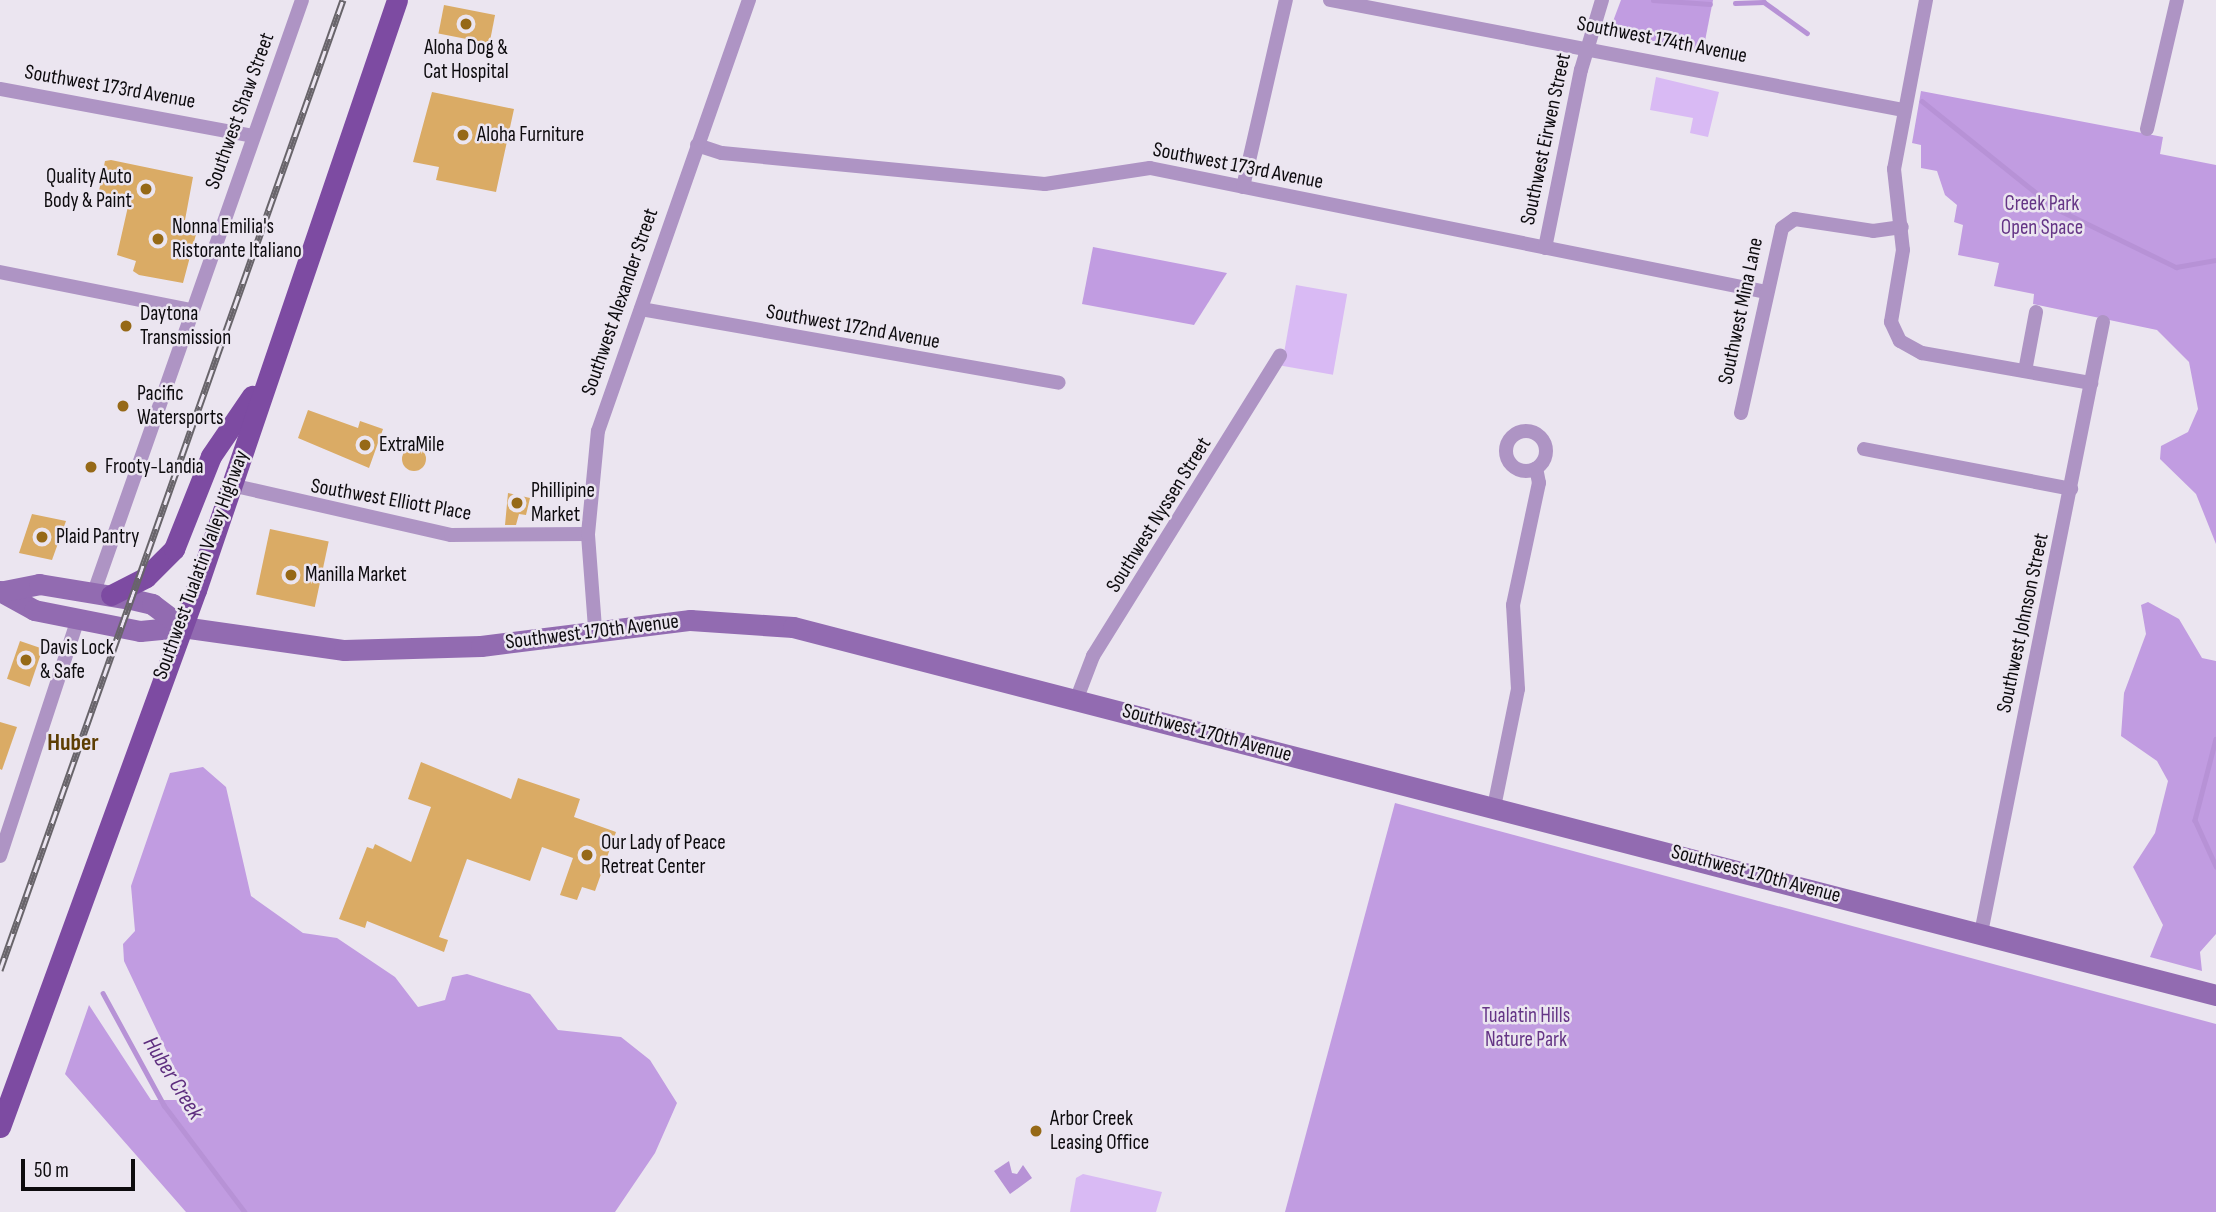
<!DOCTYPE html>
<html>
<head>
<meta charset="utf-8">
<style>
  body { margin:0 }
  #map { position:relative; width:2216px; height:1212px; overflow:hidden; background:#ebe5f0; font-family:"Sofia Sans Condensed",sans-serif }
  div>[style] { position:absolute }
  .green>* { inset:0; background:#d9baf4; transform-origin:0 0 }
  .forest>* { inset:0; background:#c19ce1 }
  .water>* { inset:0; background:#b792d6 }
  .stream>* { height:4.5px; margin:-2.25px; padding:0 2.25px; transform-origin:2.25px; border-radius:2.25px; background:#b792d6 }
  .building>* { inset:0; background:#daab65; transform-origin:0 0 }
  .round { border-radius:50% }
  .street>* { height:14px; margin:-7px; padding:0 7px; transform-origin:7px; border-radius:7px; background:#ae94c4 }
  .street>.ring { margin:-7px; padding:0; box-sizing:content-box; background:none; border:14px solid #ae94c4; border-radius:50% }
  .secondary>* { height:21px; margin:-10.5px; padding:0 10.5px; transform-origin:10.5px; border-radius:10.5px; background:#926bb1 }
  .primary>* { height:21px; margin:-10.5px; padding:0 10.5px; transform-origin:10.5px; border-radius:10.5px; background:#7d4ba2 }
  .rail>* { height:7px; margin-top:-3.5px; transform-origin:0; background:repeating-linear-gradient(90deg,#ebe5f0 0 13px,#68646a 0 26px); box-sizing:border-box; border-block:2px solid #68646a }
  .dots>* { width:19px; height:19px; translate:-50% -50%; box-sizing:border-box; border:4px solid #ebe5f0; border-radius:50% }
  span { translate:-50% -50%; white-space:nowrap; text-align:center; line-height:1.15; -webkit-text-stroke:5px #ebe5f0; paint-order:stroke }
  .street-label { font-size:21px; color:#0d0b0e }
  .poi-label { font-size:21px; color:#0d0b0e }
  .left { translate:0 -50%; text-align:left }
  .right { translate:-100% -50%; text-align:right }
  .park-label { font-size:21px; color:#653586 }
  .water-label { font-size:23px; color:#5e2e7f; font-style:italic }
  .quarter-label { font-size:24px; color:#5d3e03; font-weight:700 }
  .scale { position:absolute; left:21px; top:1159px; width:114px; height:32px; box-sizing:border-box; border:4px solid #0d0b0e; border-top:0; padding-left:9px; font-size:21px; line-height:24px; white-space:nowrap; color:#0d0b0e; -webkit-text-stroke:5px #ebe5f0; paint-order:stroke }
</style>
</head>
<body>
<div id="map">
  <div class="green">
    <i style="clip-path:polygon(1656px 77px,1719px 92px,1708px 137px,1690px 133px,1693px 118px,1650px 110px)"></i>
    <i style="left:1296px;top:285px;width:52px;height:82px;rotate:10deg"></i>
    <i style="clip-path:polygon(1083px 1174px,1162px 1192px,1156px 1212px,1070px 1212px,1076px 1178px)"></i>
  </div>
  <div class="forest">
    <i style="clip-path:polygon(1621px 0,1713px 0,1703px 51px,1617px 34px,1612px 24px)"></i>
    <i style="clip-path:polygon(1921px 91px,2163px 137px,2160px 154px,2216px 165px,2216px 544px,2196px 494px,2160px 459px,2161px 446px,2188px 432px,2198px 409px,2189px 362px,2157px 330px,2033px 304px,2034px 294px,1994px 286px,1999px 263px,1958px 255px,1963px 225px,1954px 222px,1957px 205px,1945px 195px,1937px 171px,1921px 168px,1921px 145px,1912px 143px)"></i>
    <i style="clip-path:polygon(1093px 247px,1227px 273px,1194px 325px,1082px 304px)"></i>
    <i style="clip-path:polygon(2148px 602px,2179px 619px,2202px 658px,2216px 661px,2216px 934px,2200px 952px,2202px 971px,2150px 957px,2163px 925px,2133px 867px,2155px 833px,2168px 781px,2157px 761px,2121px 736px,2124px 693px,2146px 634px,2141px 605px)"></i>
    <i style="clip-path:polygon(203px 767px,226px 787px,251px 896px,303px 933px,337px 938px,395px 977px,418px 1007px,445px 1000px,452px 977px,467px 974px,530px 994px,558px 1030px,621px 1037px,650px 1060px,677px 1103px,655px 1153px,615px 1212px,186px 1212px,65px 1074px,89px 1005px,151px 1100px,178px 1100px,176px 1071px,124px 961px,123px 944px,135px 931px,131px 886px,170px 773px)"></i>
    <i style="clip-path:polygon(1395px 803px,2216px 1024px,2216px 1212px,1285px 1212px)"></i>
  </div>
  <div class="water">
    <i style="clip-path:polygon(1009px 1161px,1012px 1173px,1017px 1174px,1023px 1165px,1032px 1178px,1010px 1194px,994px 1171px)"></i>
  </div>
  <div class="stream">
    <i style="left:1653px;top:0;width:57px;rotate:4deg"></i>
    <i style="left:1735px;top:3px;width:29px;rotate:-2deg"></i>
    <i style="left:1764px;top:2px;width:53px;rotate:35.8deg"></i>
    <i style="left:1922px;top:101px;width:171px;rotate:38.8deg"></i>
    <i style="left:2055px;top:208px;width:135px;rotate:26deg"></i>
    <i style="left:2176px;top:267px;width:41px;rotate:-9.9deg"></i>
    <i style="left:2216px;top:739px;width:84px;rotate:104.5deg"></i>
    <i style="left:2195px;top:820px;width:51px;rotate:65.5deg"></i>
    <i style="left:103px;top:993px;width:128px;rotate:61.4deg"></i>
    <i style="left:164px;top:1105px;width:134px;rotate:52.9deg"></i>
  </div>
  <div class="building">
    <i style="left:444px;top:5px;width:52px;height:29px;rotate:11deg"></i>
    <i style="clip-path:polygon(432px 92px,514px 109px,496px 192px,436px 180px,439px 167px,413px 162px)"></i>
    <i style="clip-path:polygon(111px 160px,193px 177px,185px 220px,199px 223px,183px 283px,139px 275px,133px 271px,136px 261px,117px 255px,129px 202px,98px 196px,105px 161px)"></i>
    <i style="clip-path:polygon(308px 410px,358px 428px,360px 421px,383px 429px,369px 468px,298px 438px)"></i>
    <i class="round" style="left:402px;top:447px;width:24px;height:24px"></i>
    <i style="clip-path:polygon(508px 493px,530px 498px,526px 515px,519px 514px,516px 525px,505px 525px)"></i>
    <i style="clip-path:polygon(32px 514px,66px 521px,52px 560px,19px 553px)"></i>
    <i style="left:270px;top:529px;width:60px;height:67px;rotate:12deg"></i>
    <i style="left:20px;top:641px;width:24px;height:40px;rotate:19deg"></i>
    <i style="clip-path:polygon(0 722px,17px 727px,2px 770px,0 769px)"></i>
    <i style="clip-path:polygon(421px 762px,511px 799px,518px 778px,580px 799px,574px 817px,616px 832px,595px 891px,582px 887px,577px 900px,560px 895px,573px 858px,542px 847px,530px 881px,467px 859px,439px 937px,448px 940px,444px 952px,367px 921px,365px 928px,339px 919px,367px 847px,373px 849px,375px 844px,411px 862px,431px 807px,408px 799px)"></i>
  </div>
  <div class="street">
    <i style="left:1330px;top:0;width:583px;rotate:10.87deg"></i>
    <i style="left:1926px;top:0;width:172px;rotate:100.7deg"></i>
    <i style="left:1894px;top:169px;width:81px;rotate:83.7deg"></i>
    <i style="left:1903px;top:250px;width:73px;rotate:99.5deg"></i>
    <i style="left:1891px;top:322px;width:21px;rotate:65deg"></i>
    <i style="left:1900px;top:341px;width:25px;rotate:29deg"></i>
    <i style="left:1922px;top:353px;width:172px;rotate:10.1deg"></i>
    <i style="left:0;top:89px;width:257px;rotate:10.5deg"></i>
    <i style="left:2147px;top:129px;width:132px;rotate:-76.9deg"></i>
    <i style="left:697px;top:145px;width:26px;rotate:18deg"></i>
    <i style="left:722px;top:153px;width:324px;rotate:5.5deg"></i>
    <i style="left:1045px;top:184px;width:106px;rotate:-8.7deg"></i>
    <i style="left:1150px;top:168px;width:628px;rotate:11.38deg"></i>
    <i style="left:1243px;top:187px;width:192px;rotate:-77.1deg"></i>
    <i style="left:1545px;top:248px;width:182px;rotate:-78.6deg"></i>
    <i style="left:1581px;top:70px;width:73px;rotate:-73.3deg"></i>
    <i style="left:0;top:272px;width:195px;rotate:11.3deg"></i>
    <i style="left:641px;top:309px;width:424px;rotate:10deg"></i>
    <i style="left:2025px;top:371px;width:60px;rotate:-79.4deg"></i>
    <i style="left:1741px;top:413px;width:189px;rotate:-77.5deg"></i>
    <i style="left:1782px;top:228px;width:16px;rotate:-35deg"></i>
    <i style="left:1795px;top:219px;width:79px;rotate:8.7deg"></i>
    <i style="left:1873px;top:231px;width:29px;rotate:-8deg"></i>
    <i class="ring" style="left:1506px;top:431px;width:26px;height:26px"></i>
    <i style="left:1864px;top:449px;width:211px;rotate:10.9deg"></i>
    <i style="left:231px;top:485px;width:226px;rotate:12.8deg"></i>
    <i style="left:451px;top:535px;width:137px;rotate:-0.4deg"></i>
    <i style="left:94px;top:592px;width:627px;rotate:-70.64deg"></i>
    <i style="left:595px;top:628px;width:94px;rotate:-94.3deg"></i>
    <i style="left:588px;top:534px;width:103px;rotate:-84.5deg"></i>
    <i style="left:598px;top:431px;width:457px;rotate:-70.7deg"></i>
    <i style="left:1077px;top:698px;width:45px;rotate:-69.1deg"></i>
    <i style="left:1093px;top:656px;width:354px;rotate:-58.1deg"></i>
    <i style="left:1494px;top:807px;width:120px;rotate:-78.5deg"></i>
    <i style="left:1518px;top:689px;width:84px;rotate:-93.4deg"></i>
    <i style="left:1513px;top:605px;width:125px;rotate:-78deg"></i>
    <i style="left:1539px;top:483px;width:15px;rotate:-101deg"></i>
    <i style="left:0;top:856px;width:250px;rotate:-71.8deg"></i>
    <i style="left:1981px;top:933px;width:623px;rotate:-78.71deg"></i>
  </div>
  <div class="secondary">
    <i style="left:0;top:591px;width:39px;rotate:29deg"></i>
    <i style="left:34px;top:610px;width:108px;rotate:11.2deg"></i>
    <i style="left:140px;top:631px;width:42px;rotate:-5.4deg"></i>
    <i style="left:182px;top:627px;width:164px;rotate:8.1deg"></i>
    <i style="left:344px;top:650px;width:137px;rotate:-1.7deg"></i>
    <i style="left:481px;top:646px;width:211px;rotate:-7.1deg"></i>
    <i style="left:690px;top:620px;width:103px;rotate:3.9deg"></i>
    <i style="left:793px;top:627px;width:1470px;rotate:14.5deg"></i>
    <i style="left:4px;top:591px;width:36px;rotate:-11deg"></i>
    <i style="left:39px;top:584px;width:93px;rotate:9.3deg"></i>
    <i style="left:131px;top:599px;width:22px;rotate:13deg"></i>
    <i style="left:152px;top:604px;width:38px;rotate:37deg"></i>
  </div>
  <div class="primary">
    <i style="left:111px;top:595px;width:39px;rotate:-27deg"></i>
    <i style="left:146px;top:577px;width:40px;rotate:-45deg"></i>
    <i style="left:174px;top:549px;width:100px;rotate:-68.3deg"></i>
    <i style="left:211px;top:456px;width:73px;rotate:-55.7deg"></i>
    <i style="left:0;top:1127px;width:572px;rotate:-69.95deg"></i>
    <i style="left:196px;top:590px;width:623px;rotate:-71.19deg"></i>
  </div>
  <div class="rail">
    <i style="left:0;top:970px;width:1029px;rotate:-70.53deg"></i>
  </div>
  <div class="dots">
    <i style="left:466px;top:24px;background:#966917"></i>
    <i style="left:463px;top:135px;background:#966917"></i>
    <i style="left:146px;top:189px;background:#966917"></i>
    <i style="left:158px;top:239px;background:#966917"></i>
    <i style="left:126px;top:326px;background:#966917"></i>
    <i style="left:123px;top:406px;background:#966917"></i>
    <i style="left:365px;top:445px;background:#966917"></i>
    <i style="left:91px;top:467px;background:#966917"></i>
    <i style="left:517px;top:503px;background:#966917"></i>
    <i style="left:42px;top:537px;background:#966917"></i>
    <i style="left:291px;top:575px;background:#966917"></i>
    <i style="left:26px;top:660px;background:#966917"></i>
    <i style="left:587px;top:855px;background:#966917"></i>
    <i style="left:1036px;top:1131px;background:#966917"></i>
  </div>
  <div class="street-label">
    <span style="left:1662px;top:40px;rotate:11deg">Southwest 174th Avenue</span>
    <span style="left:110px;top:87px;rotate:10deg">Southwest 173rd Avenue</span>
    <span style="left:240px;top:111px;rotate:-70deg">Southwest Shaw Street</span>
    <span style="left:1546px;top:139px;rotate:-78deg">Southwest Eirwen Street</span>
    <span style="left:1238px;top:166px;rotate:11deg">Southwest 173rd Avenue</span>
    <span style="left:620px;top:302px;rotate:-71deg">Southwest Alexander Street</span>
    <span style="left:1741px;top:311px;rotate:-78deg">Southwest Mina Lane</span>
    <span style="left:853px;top:327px;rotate:10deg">Southwest 172nd Avenue</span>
    <span style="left:391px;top:500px;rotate:10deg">Southwest Elliott Place</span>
    <span style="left:1159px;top:515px;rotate:-58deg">Southwest Nyssen Street</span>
    <span style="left:201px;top:565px;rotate:-70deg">Southwest Tualatin Valley Highway</span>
    <span style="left:2023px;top:623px;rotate:-78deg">Southwest Johnson Street</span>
    <span style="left:592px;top:632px;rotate:-7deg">Southwest 170th Avenue</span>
    <span style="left:1207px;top:733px;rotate:15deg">Southwest 170th Avenue</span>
    <span style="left:1756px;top:874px;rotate:15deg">Southwest 170th Avenue</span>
  </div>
  <div class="poi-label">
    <span style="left:466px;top:60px">Aloha Dog &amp;<br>Cat Hospital</span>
    <span class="left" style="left:477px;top:135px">Aloha Furniture</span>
    <span class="right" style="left:132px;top:189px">Quality Auto<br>Body &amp; Paint</span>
    <span class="left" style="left:172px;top:239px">Nonna Emilia's<br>Ristorante Italiano</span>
    <span class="left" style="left:140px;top:326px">Daytona<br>Transmission</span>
    <span class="left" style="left:137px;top:406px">Pacific<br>Watersports</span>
    <span class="left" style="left:379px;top:445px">ExtraMile</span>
    <span class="left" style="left:105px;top:467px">Frooty-Landia</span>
    <span class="left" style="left:531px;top:503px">Phillipine<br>Market</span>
    <span class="left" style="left:56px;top:537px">Plaid Pantry</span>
    <span class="left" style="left:305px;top:575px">Manilla Market</span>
    <span class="left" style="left:40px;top:660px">Davis Lock<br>&amp; Safe</span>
    <span class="left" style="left:601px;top:855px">Our Lady of Peace<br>Retreat Center</span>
    <span class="left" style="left:1050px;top:1131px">Arbor Creek<br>Leasing Office</span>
  </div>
  <div class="park-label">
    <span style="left:2042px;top:216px">Creek Park<br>Open Space</span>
    <span style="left:1526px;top:1028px">Tualatin Hills<br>Nature Park</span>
  </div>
  <div class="water-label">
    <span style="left:173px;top:1078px;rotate:58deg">Huber Creek</span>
  </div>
  <div class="quarter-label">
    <span style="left:73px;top:743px">Huber</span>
  </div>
  <div class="scale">50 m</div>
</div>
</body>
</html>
